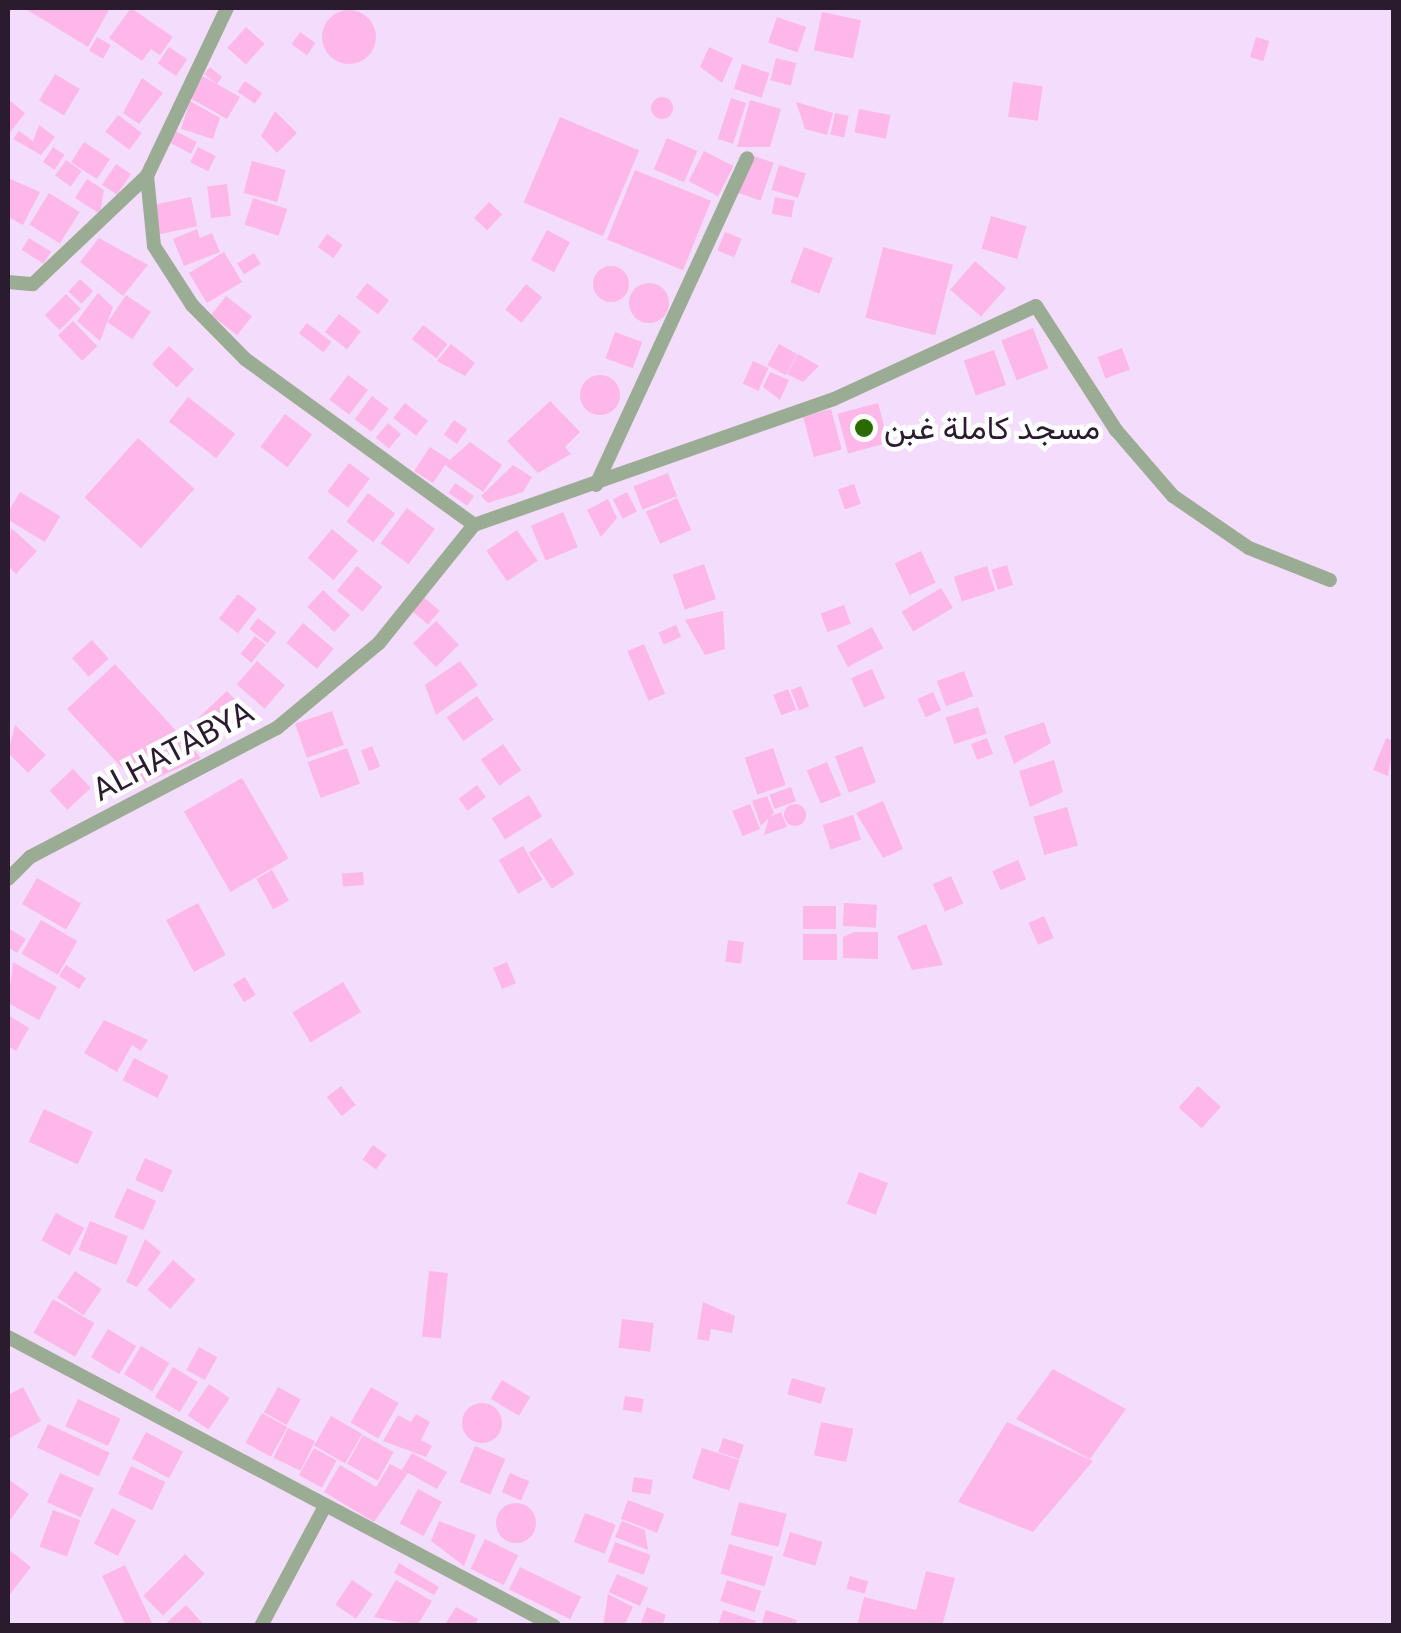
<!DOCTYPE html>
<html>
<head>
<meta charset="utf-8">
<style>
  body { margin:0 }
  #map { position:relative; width:1401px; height:1633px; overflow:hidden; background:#f4dcfc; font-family:Roboto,Vazirmatn,sans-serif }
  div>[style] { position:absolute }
  .building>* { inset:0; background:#fdb8e9; transform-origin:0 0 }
  .round { border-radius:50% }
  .minor>* { height:14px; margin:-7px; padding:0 7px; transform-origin:7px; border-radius:7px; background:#9bac95 }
  .dots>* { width:28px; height:28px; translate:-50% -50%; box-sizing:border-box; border:5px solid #fff; border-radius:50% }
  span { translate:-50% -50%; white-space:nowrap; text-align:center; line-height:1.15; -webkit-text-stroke:9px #fff; paint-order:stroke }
  .poi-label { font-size:32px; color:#2a1b2f }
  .left { translate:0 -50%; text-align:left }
  .street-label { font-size:32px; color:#2a1b2f }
  .frame { position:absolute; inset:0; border:10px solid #2a1b2f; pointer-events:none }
</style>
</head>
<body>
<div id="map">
  <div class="building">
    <i style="clip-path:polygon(24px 8px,110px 8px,88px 47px)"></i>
    <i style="clip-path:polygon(131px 8px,173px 37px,160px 55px,151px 49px,142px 61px,109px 38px)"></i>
    <i class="round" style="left:322px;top:10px;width:54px;height:54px"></i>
    <i style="left:822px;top:12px;width:40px;height:39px;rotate:12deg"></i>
    <i style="left:777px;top:17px;width:31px;height:27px;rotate:19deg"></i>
    <i style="left:246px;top:27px;width:25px;height:28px;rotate:42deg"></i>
    <i style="left:300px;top:32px;width:19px;height:15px;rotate:35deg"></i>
    <i style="left:97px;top:37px;width:16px;height:16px;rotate:30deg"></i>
    <i style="left:1256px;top:37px;width:14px;height:21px;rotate:17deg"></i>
    <i style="left:169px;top:47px;width:22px;height:20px;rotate:34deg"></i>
    <i style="clip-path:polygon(709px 47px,733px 58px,722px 83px,700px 67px)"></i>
    <i style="left:776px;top:58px;width:21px;height:23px;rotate:14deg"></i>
    <i style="left:742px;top:64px;width:29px;height:26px;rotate:18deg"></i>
    <i style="clip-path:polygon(210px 67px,222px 77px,217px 84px,240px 97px,227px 119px,190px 98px,203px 76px,217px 84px,204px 74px)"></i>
    <i style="left:55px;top:74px;width:29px;height:31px;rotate:31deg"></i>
    <i style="clip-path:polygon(142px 78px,163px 93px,139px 124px,123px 113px)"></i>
    <i style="left:245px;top:81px;width:21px;height:13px;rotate:35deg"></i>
    <i style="left:1013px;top:82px;width:30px;height:35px;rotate:8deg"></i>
    <i class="round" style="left:651px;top:97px;width:22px;height:22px"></i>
    <i style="left:731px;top:98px;width:16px;height:43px;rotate:18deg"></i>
    <i style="clip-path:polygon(8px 99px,25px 113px,8px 135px)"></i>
    <i style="clip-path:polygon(750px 100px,781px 109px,770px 147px,737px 147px)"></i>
    <i style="clip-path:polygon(190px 101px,220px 118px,213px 139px,181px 129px)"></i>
    <i style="clip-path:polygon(796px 102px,833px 113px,827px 135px,805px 129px)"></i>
    <i style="left:859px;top:109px;width:32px;height:24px;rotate:11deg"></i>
    <i style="clip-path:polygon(275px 111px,297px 133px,277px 153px,261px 136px)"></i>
    <i style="left:835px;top:113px;width:14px;height:22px;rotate:12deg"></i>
    <i style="left:118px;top:115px;width:30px;height:21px;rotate:37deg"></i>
    <i style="left:560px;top:117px;width:86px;height:93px;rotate:23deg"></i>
    <i style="clip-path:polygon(39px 125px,55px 137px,41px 155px,13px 139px,19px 131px,33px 141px)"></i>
    <i style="left:174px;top:130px;width:26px;height:13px;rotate:28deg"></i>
    <i style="left:667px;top:138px;width:33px;height:34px;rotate:23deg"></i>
    <i style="left:84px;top:142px;width:31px;height:24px;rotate:33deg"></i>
    <i style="left:53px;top:147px;width:14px;height:18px;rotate:34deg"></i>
    <i style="left:198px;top:147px;width:20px;height:17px;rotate:27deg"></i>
    <i style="left:704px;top:151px;width:33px;height:34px;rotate:27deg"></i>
    <i style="left:751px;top:155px;width:24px;height:40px;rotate:19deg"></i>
    <i style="left:66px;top:160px;width:19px;height:19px;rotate:35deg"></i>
    <i style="left:252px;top:161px;width:35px;height:33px;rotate:15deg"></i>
    <i style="left:116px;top:164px;width:18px;height:25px;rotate:34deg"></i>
    <i style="left:779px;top:165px;width:28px;height:26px;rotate:17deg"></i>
    <i style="left:635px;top:170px;width:82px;height:75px;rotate:22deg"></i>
    <i style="clip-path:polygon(8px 178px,40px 192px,23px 225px,8px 217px)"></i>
    <i style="clip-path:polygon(87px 179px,104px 190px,100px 214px,75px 198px)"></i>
    <i style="left:227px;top:184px;width:32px;height:20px;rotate:83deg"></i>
    <i style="left:49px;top:193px;width:36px;height:37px;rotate:32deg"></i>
    <i style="left:191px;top:197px;width:30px;height:41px;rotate:78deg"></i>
    <i style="left:775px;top:197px;width:20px;height:17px;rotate:11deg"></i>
    <i style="left:253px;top:198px;width:36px;height:28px;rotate:18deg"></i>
    <i style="left:489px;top:202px;width:18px;height:22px;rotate:43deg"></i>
    <i style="left:991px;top:216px;width:37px;height:34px;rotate:16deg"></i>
    <i style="clip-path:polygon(197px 229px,200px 238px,212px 233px,220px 252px,184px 266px,173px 239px)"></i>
    <i style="left:547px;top:230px;width:26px;height:34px;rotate:28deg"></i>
    <i style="left:725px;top:232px;width:18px;height:20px;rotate:22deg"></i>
    <i style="left:327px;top:234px;width:19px;height:16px;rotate:35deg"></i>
    <i style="left:29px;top:238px;width:26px;height:14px;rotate:32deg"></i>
    <i style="clip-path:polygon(99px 238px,148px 265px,123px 296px,80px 262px)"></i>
    <i style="left:804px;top:247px;width:31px;height:38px;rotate:21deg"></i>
    <i style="left:883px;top:247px;width:72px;height:73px;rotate:14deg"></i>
    <i style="left:224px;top:252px;width:35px;height:41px;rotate:59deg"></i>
    <i style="left:254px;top:253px;width:13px;height:20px;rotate:58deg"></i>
    <i style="left:975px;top:261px;width:41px;height:38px;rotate:41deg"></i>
    <i class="round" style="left:593px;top:266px;width:36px;height:36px"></i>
    <i style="left:80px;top:279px;width:18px;height:17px;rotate:43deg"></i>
    <i style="left:367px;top:283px;width:28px;height:18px;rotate:38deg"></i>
    <i class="round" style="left:629px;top:283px;width:40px;height:40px"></i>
    <i style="left:526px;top:284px;width:21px;height:33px;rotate:39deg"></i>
    <i style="clip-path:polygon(98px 293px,113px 307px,100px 341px,77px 321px)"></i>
    <i style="left:66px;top:294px;width:21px;height:30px;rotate:45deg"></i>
    <i style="left:126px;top:295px;width:30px;height:33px;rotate:34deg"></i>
    <i style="left:226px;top:296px;width:33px;height:24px;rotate:38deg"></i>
    <i style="left:339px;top:314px;width:28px;height:23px;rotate:38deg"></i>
    <i style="left:73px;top:321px;width:35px;height:21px;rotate:46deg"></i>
    <i style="left:307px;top:323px;width:31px;height:13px;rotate:38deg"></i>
    <i style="left:423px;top:325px;width:31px;height:18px;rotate:38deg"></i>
    <i style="left:1033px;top:328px;width:43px;height:34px;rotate:69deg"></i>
    <i style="left:615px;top:332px;width:29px;height:28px;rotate:20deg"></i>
    <i style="clip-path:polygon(451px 344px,475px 363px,465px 376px,437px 361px)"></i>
    <i style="left:779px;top:344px;width:21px;height:24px;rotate:29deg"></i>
    <i style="left:169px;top:346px;width:34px;height:25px;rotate:43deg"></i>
    <i style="left:1122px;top:348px;width:23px;height:26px;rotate:70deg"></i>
    <i style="left:994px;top:350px;width:37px;height:32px;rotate:71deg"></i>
    <i style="clip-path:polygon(798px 354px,819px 366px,803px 382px,787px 374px)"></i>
    <i style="left:753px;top:361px;width:17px;height:25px;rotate:24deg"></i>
    <i style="clip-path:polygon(770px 372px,789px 380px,780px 400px,763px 387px)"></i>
    <i class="round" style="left:580px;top:375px;width:40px;height:40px"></i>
    <i style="left:348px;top:375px;width:25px;height:31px;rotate:37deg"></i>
    <i style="left:372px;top:396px;width:21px;height:29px;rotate:37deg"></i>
    <i style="left:188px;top:397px;width:60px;height:31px;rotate:38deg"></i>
    <i style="clip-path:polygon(550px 401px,580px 432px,565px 447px,571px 454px,538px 473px,507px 441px)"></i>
    <i style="left:405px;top:403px;width:29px;height:19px;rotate:38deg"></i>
    <i style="left:878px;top:403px;width:41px;height:42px;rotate:75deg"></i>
    <i style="left:831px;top:409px;width:42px;height:29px;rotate:75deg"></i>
    <i style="left:285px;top:414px;width:34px;height:41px;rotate:37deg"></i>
    <i style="left:454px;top:420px;width:16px;height:18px;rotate:35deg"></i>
    <i style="left:388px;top:423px;width:17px;height:19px;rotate:40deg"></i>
    <i style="left:138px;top:438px;width:76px;height:80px;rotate:42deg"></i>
    <i style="clip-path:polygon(470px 442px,502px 465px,483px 492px,445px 465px,433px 483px,414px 471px,430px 447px,450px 460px)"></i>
    <i style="left:349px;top:463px;width:26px;height:36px;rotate:37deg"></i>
    <i style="clip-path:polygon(513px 465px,532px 477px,523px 492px,488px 503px,481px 496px)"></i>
    <i style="left:668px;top:473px;width:25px;height:37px;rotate:69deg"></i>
    <i style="left:455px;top:483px;width:23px;height:12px;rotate:34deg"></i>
    <i style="left:854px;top:484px;width:21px;height:17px;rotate:71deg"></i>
    <i style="left:20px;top:492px;width:47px;height:30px;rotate:31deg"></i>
    <i style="left:627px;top:492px;width:22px;height:16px;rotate:63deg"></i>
    <i style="left:368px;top:493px;width:34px;height:36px;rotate:37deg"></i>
    <i style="left:677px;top:498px;width:35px;height:34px;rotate:66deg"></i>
    <i style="clip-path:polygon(608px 499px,617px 518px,601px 537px,587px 510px)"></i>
    <i style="left:407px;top:508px;width:35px;height:44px;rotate:37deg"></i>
    <i style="left:563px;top:512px;width:38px;height:35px;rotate:67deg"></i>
    <i style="clip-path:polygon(11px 528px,37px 551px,16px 574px,8px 566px)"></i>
    <i style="left:332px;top:529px;width:34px;height:38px;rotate:40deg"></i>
    <i style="left:517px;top:530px;width:37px;height:37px;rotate:56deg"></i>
    <i style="left:921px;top:551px;width:35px;height:29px;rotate:65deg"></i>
    <i style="left:704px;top:564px;width:37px;height:33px;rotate:71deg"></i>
    <i style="left:1007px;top:565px;width:21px;height:16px;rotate:73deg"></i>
    <i style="left:357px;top:566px;width:33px;height:32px;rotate:39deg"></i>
    <i style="left:987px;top:566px;width:26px;height:35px;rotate:72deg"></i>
    <i style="left:941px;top:588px;width:23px;height:46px;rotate:59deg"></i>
    <i style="left:323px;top:590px;width:37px;height:23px;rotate:43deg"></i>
    <i style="left:238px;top:594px;width:24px;height:31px;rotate:38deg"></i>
    <i style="left:422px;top:596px;width:23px;height:18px;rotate:40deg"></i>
    <i style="left:844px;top:605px;width:20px;height:25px;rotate:70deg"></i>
    <i style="clip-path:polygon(723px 611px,725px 649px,705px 655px,685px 620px)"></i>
    <i style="left:258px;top:618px;width:23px;height:14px;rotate:38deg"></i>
    <i style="left:436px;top:621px;width:33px;height:32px;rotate:46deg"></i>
    <i style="left:303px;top:623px;width:40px;height:26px;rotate:40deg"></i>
    <i style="left:676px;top:625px;width:13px;height:19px;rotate:67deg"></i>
    <i style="left:872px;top:627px;width:24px;height:40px;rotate:62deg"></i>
    <i style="left:255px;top:636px;width:14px;height:23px;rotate:39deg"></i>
    <i style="left:92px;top:640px;width:25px;height:27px;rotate:48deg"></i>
    <i style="left:644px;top:644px;width:54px;height:18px;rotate:67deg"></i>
    <i style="left:257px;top:661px;width:37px;height:31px;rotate:41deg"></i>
    <i style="clip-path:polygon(460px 661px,478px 685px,436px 715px,425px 685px)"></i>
    <i style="clip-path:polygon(115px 664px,201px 758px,139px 786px,67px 709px)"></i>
    <i style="left:872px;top:669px;width:32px;height:23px;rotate:66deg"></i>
    <i style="left:964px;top:671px;width:27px;height:29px;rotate:70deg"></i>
    <i style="left:801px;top:686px;width:22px;height:11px;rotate:68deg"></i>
    <i style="left:788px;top:689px;width:22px;height:16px;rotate:68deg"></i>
    <i style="left:227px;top:691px;width:26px;height:52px;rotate:47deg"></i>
    <i style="left:933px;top:692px;width:20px;height:17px;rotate:66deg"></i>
    <i style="left:477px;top:696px;width:29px;height:37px;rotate:55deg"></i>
    <i style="left:978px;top:707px;width:28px;height:34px;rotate:72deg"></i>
    <i style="left:332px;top:711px;width:36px;height:39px;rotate:71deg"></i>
    <i style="clip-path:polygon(1044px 722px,1051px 743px,1014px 764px,1004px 736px)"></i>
    <i style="clip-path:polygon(15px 725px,46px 755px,28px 773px,8px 753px)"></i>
    <i style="left:987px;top:738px;width:17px;height:17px;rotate:69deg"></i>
    <i style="clip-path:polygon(1386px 738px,1394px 741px,1388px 776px,1373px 770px)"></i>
    <i style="left:503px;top:744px;width:32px;height:27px;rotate:55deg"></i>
    <i style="left:372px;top:746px;width:22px;height:12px;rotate:68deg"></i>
    <i style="left:862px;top:746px;width:39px;height:29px;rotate:69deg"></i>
    <i style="left:347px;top:748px;width:38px;height:42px;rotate:70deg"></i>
    <i style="left:773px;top:748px;width:39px;height:30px;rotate:71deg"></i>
    <i style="clip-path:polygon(1054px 760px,1063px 792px,1030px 807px,1019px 771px)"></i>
    <i style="left:827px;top:762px;width:36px;height:22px;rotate:67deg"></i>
    <i style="left:73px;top:769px;width:26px;height:32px;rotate:47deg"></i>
    <i style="left:242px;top:778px;width:93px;height:67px;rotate:60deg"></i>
    <i style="left:477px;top:785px;width:15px;height:23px;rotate:53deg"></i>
    <i style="left:791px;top:787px;width:15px;height:23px;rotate:70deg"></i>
    <i style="left:529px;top:795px;width:25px;height:44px;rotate:58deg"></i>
    <i style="clip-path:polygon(767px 796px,774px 813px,761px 826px,752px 801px)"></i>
    <i style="clip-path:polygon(883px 801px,903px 849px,883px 858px,856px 813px)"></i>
    <i style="left:750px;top:804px;width:27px;height:19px;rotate:68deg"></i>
    <i class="round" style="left:784px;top:804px;width:22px;height:22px"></i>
    <i style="left:1067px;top:807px;width:40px;height:35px;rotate:74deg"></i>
    <i style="clip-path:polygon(781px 812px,787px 827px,764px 835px,769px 817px)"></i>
    <i style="left:853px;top:815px;width:26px;height:32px;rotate:72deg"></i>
    <i style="left:551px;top:838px;width:43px;height:27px;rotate:57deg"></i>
    <i style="left:523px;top:846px;width:39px;height:28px;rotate:60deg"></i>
    <i style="left:1018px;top:860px;width:21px;height:28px;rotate:67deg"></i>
    <i style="left:272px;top:870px;width:35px;height:18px;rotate:61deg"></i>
    <i style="left:363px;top:872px;width:13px;height:21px;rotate:86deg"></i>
    <i style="left:951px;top:876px;width:30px;height:20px;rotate:66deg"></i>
    <i style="left:37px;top:878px;width:51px;height:30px;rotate:30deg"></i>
    <i style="left:198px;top:903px;width:59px;height:36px;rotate:62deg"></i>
    <i style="left:844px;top:903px;width:33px;height:23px;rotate:3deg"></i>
    <i style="left:803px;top:906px;width:33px;height:23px"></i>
    <i style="left:1044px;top:916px;width:24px;height:17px;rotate:66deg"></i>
    <i style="left:41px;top:920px;width:42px;height:39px;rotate:30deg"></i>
    <i style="clip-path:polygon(926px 924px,943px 965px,912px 970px,897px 936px)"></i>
    <i style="clip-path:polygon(8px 928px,26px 939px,17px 953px,8px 947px)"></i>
    <i style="clip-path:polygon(854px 932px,878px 932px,878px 959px,843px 958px,843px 937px)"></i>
    <i style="left:803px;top:934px;width:34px;height:26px"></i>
    <i style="left:728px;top:940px;width:16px;height:22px;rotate:7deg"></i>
    <i style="clip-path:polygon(13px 962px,57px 987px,39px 1020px,8px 1003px)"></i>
    <i style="left:507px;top:962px;width:23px;height:15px;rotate:67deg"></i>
    <i style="left:66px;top:965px;width:24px;height:13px;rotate:33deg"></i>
    <i style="left:245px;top:977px;width:21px;height:14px;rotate:59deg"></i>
    <i style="left:343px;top:982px;width:35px;height:59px;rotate:59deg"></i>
    <i style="clip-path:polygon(8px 1015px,29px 1028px,16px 1051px,8px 1046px)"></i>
    <i style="clip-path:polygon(104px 1020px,148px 1040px,141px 1051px,132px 1045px,117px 1072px,84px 1053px)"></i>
    <i style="left:134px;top:1058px;width:39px;height:25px;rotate:27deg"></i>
    <i style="left:341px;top:1086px;width:24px;height:18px;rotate:52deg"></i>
    <i style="left:1198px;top:1086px;width:31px;height:29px;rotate:42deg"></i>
    <i style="left:44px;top:1109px;width:54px;height:36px;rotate:25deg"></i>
    <i style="left:373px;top:1145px;width:17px;height:18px;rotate:36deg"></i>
    <i style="left:145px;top:1158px;width:30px;height:24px;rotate:24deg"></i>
    <i style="left:859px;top:1172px;width:31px;height:34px;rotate:21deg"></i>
    <i style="left:127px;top:1188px;width:32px;height:32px;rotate:24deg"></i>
    <i style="left:56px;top:1213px;width:32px;height:31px;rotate:28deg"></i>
    <i style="left:90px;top:1221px;width:41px;height:31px;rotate:22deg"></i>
    <i style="clip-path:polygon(145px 1239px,161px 1252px,137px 1287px,126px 1282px)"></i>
    <i style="left:173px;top:1260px;width:30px;height:39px;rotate:41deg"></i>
    <i style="left:75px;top:1271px;width:32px;height:32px;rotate:34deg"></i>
    <i style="left:429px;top:1271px;width:19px;height:66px;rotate:6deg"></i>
    <i style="left:53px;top:1299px;width:48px;height:39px;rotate:30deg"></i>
    <i style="clip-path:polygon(703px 1302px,735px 1316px,732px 1333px,711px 1329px,709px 1341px,697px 1339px)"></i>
    <i style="left:622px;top:1319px;width:32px;height:29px;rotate:7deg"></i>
    <i style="left:108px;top:1329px;width:33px;height:33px;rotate:31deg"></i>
    <i style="left:141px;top:1346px;width:33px;height:33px;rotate:31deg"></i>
    <i style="left:199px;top:1347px;width:21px;height:26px;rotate:29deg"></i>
    <i style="left:173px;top:1367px;width:29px;height:35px;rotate:31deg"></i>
    <i style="clip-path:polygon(1053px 1369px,1126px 1409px,1090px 1459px,1016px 1419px)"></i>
    <i style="left:792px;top:1378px;width:35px;height:17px;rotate:16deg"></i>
    <i style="left:502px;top:1380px;width:33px;height:22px;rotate:31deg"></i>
    <i style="left:209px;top:1384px;width:25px;height:38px;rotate:34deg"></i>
    <i style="clip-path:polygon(23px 1387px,41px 1421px,8px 1439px,8px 1395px)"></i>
    <i style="left:278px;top:1387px;width:26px;height:29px;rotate:29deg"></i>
    <i style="left:371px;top:1387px;width:32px;height:41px;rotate:30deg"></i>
    <i style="left:625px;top:1396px;width:19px;height:14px;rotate:9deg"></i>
    <i style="left:78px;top:1399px;width:47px;height:30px;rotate:25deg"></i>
    <i class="round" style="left:462px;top:1403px;width:40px;height:40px"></i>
    <i style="left:262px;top:1413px;width:29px;height:34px;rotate:29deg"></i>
    <i style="clip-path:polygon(416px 1414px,430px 1422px,421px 1440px,432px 1446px,426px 1457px,383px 1441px,398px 1415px,411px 1422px)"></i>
    <i style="left:331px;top:1416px;width:36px;height:34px;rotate:30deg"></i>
    <i style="left:821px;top:1422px;width:33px;height:34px;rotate:12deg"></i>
    <i style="clip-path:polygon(1007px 1422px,1093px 1461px,1033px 1532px,958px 1502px)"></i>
    <i style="left:48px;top:1424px;width:68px;height:26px;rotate:25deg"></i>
    <i style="left:288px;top:1428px;width:30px;height:33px;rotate:26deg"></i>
    <i style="left:146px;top:1432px;width:42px;height:30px;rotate:28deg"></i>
    <i style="left:363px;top:1435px;width:35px;height:33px;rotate:29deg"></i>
    <i style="left:723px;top:1438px;width:22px;height:15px;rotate:18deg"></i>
    <i style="left:475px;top:1446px;width:33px;height:39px;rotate:23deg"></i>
    <i style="left:314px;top:1448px;width:26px;height:31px;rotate:29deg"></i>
    <i style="left:702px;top:1448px;width:39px;height:32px;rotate:18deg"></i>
    <i style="clip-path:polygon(412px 1453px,447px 1472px,437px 1489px,408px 1473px,374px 1522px,324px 1492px,340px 1465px,376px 1487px,390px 1464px,402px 1470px)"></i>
    <i style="left:131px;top:1466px;width:38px;height:31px;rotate:25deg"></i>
    <i style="left:60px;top:1473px;width:37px;height:32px;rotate:24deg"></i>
    <i style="left:510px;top:1473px;width:21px;height:21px;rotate:23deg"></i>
    <i style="left:634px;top:1477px;width:19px;height:15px;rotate:9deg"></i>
    <i style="clip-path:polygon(8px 1479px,29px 1494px,8px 1523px)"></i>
    <i style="left:418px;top:1489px;width:27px;height:39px;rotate:28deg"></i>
    <i style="left:628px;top:1500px;width:39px;height:20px;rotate:21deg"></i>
    <i style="left:739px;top:1502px;width:49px;height:34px;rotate:14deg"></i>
    <i class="round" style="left:496px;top:1503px;width:40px;height:40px"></i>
    <i style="left:112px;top:1508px;width:27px;height:40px;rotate:27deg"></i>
    <i style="left:53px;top:1510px;width:29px;height:39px;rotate:20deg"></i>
    <i style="left:585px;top:1513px;width:33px;height:31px;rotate:21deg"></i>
    <i style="clip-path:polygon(439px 1521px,476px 1535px,464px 1566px,431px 1541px)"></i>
    <i style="clip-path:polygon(622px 1521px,645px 1530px,648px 1550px,615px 1537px)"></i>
    <i style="left:790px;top:1532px;width:34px;height:25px;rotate:17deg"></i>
    <i style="left:485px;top:1539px;width:37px;height:33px;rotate:26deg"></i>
    <i style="left:615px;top:1542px;width:38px;height:21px;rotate:20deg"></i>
    <i style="left:729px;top:1544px;width:46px;height:31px;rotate:16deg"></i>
    <i style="clip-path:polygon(8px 1549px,31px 1567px,8px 1597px)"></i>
    <i style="left:185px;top:1554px;width:28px;height:59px;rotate:45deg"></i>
    <i style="clip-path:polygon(399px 1563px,439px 1587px,434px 1595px,394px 1573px)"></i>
    <i style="clip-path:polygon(125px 1565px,152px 1623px,146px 1626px,126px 1626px,102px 1576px)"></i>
    <i style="left:520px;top:1567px;width:68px;height:25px;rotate:26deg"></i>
    <i style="clip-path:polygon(926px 1571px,955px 1578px,942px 1626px,857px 1626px,864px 1597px,916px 1610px)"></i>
    <i style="left:617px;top:1574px;width:34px;height:20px;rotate:24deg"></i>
    <i style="left:850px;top:1576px;width:19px;height:13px;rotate:16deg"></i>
    <i style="left:352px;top:1580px;width:25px;height:30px;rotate:34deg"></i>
    <i style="clip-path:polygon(396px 1580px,432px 1601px,417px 1626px,374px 1617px)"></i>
    <i style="left:727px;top:1580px;width:36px;height:22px;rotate:18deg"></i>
    <i style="clip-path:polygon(608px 1594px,633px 1607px,624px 1626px,603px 1626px)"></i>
    <i style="clip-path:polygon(186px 1605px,205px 1626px,163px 1626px)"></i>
    <i style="clip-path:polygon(456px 1607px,478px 1619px,474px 1626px,444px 1626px)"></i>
    <i style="clip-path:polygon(647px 1607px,666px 1615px,662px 1626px,640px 1626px)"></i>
    <i style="clip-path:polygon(723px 1610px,756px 1621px,754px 1626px,718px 1626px)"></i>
    <i style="clip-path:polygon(766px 1610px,797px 1620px,795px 1626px,761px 1626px)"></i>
  </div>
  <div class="minor">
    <i style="left:227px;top:8px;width:186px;rotate:115.5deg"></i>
    <i style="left:147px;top:176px;width:70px;rotate:84.3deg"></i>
    <i style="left:154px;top:246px;width:70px;rotate:57.2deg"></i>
    <i style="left:192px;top:305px;width:76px;rotate:45.5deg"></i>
    <i style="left:245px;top:359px;width:283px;rotate:35.9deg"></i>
    <i style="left:8px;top:282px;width:25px;rotate:5deg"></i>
    <i style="left:33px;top:284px;width:157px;rotate:-43.5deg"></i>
    <i style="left:596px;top:485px;width:360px;rotate:-65.2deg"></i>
    <i style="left:474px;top:525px;width:381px;rotate:-19.3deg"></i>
    <i style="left:834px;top:399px;width:222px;rotate:-24.7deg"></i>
    <i style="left:1036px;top:306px;width:148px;rotate:57.2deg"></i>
    <i style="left:1116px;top:430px;width:87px;rotate:49.2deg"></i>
    <i style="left:1173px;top:496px;width:92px;rotate:34.4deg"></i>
    <i style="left:1249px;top:548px;width:87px;rotate:21.6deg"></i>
    <i style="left:8px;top:879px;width:31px;rotate:-45deg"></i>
    <i style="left:30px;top:857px;width:279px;rotate:-27.6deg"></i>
    <i style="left:277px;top:728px;width:133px;rotate:-39.8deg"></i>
    <i style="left:379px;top:643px;width:151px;rotate:-51.2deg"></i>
    <i style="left:8px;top:1337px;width:618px;rotate:27.89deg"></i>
    <i style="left:261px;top:1626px;width:136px;rotate:-61.9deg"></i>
  </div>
  <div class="dots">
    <i style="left:864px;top:428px;background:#2a6b00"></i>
  </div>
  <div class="poi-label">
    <span class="left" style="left:884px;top:428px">مسجد كاملة غبن</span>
  </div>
  <div class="street-label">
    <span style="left:173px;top:751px;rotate:-28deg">ALHATABYA</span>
  </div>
  <div class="frame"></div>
</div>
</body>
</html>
